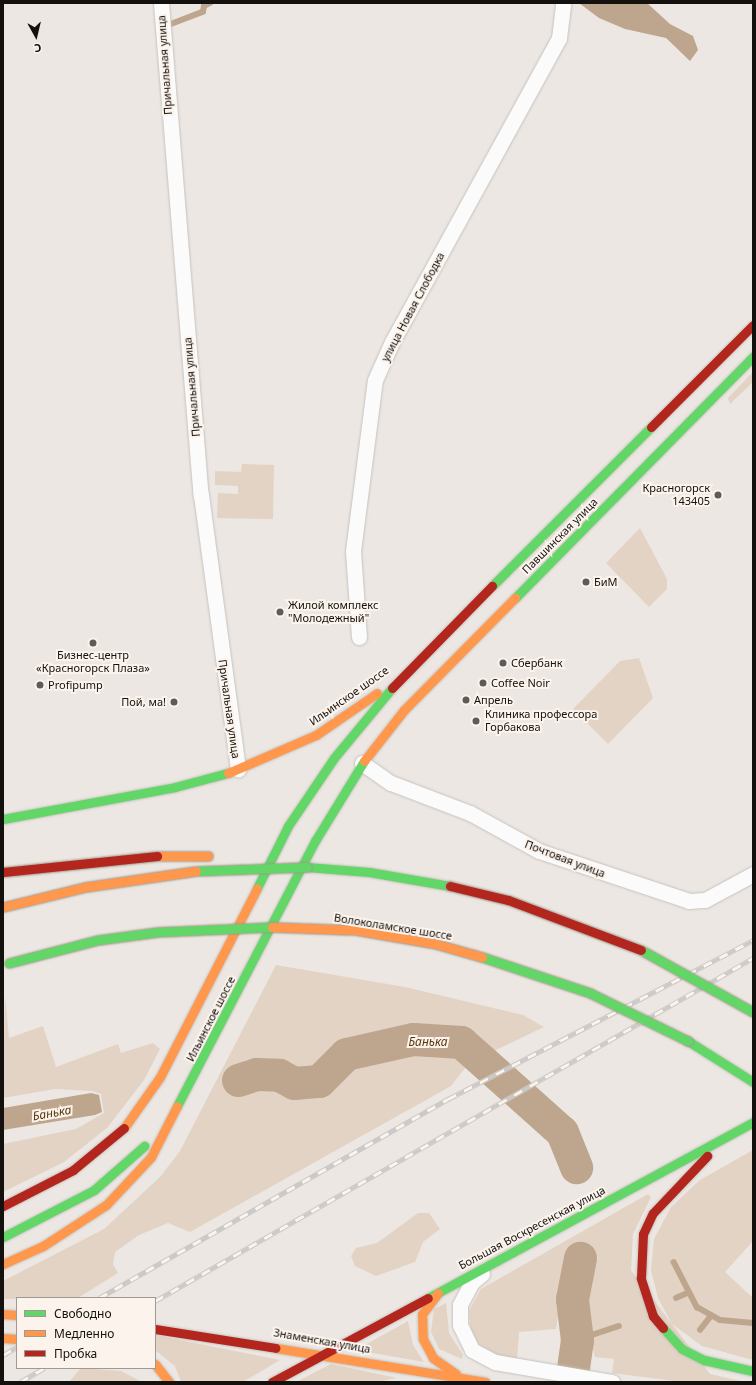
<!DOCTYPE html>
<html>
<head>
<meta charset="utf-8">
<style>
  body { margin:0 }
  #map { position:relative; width:756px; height:1385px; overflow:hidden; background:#ece7e2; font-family:"Noto Sans",sans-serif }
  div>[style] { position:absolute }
  .green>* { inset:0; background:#e3d3c4 }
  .water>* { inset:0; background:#bea68e }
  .stream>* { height:5.5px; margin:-2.75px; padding:0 2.75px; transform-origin:2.75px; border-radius:2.75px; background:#bea68e }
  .river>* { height:33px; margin:-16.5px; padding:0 16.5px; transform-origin:16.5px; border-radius:16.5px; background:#bea68e }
  .roads { filter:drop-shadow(0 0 1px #c6c2be) drop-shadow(0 0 1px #c6c2be) }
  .street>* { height:15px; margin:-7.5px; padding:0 7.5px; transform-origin:7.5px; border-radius:7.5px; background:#fcfbfb }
  .fast>* { height:9px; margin:-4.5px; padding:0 4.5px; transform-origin:4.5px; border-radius:4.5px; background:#63d668 }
  .slow>* { height:9px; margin:-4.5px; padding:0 4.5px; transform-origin:4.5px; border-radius:4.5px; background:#ff974d }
  .jam>* { height:9px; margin:-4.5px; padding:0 4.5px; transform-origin:4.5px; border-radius:4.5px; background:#b3261e }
  .rail>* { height:4.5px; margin-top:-2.25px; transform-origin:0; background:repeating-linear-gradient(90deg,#fcf4ec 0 9px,#cccac8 0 18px); box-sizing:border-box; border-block:1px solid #cccac8 }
  .bridges { filter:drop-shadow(0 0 1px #a2978b) drop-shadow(0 0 1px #a2978b) }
  .fast-bridge>* { height:9px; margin:-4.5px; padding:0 4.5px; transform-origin:4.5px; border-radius:4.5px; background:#63d668 }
  .slow-bridge>* { height:9px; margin:-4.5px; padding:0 4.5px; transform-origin:4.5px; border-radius:4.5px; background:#ff974d }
  .jam-bridge>* { height:9px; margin:-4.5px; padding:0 4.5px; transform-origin:4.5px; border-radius:4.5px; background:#b3261e }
  .dots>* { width:11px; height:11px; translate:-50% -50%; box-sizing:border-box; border:2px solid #fcf4ec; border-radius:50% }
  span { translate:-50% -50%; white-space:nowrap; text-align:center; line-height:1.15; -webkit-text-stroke:4px #fcf4ec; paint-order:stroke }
  .street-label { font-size:11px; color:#13100e }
  .poi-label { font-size:11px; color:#13100e }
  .right { translate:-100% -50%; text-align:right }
  .left { translate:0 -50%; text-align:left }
  .water-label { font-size:12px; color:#57360c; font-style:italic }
  .frame { position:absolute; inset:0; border:4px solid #13100e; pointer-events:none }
  .legend { position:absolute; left:16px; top:1297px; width:140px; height:72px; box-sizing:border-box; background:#fcf4ec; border:1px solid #9f9993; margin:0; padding:5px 7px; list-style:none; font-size:12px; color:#13100e }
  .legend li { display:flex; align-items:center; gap:8px; height:20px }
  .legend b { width:20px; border:1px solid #9f9993 }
  .north { position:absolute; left:16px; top:16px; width:40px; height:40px; -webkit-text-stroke:3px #fcf4ec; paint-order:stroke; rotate:172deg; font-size:11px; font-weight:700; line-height:16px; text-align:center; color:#13100e }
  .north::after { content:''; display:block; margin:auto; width:14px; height:18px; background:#13100e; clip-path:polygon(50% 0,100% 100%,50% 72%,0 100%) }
</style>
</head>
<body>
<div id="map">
  <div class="green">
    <i style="clip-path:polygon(753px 372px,753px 382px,730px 404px,728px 398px)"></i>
    <i style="clip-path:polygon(242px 464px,274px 465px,273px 519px,217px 518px,218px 493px,238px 494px,238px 486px,215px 485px,215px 471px,241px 472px)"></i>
    <i style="clip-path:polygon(640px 528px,667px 579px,667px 589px,649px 607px,606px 563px)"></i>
    <i style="clip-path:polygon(639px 658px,653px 698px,608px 744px,573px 709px,620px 661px)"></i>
    <i style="clip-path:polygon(276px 965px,405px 987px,523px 1015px,544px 1027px,469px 1063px,451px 1086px,190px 1232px,168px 1223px,139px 1235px,115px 1252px,113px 1264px,118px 1273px,78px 1298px,3px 1299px,3px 1281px,104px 1229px,160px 1177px,180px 1151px)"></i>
    <i style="clip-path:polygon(5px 995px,9px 1038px,43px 1026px,56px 1067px,118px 1044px,121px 1053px,153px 1043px,160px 1049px,144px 1080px,107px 1128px,64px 1162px,3px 1192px,3px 1144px,76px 1129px,104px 1113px,101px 1094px,92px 1091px,55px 1089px,3px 1098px)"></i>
    <i style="clip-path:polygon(753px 1150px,753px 1241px,725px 1272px,753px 1298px,753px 1360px,702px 1346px,672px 1324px,658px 1298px,651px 1270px,654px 1239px,671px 1207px,700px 1180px)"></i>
    <i style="clip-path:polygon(648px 1194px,651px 1197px,633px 1234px,631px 1270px,710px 1374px,745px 1382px,682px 1382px,612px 1373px,614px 1359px,595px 1357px,583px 1310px,584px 1279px,588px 1268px,598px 1259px,595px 1253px,567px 1258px,556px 1329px,519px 1332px,517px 1359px,498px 1356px,477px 1343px,471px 1333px,469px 1311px,481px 1289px)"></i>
    <i style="clip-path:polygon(418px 1213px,429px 1213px,440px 1229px,423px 1242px,415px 1262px,376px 1276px,355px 1266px,351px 1256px,356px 1248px,377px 1243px)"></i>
    <i style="clip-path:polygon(446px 1303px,449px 1333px,463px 1355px,462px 1359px,439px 1349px,431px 1332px,434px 1309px)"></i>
    <i style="clip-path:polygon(408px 1321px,413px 1345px,424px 1362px,356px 1350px)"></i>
    <i style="clip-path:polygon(155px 1335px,280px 1360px,243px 1382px,181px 1382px,175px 1366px,155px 1350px)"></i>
    <i style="clip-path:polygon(331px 1364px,397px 1378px,376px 1382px,296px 1382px)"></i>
    <i style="clip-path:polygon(81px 1368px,121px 1371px,142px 1382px,69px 1382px)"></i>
  </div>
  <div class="water">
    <i style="clip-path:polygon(579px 3px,647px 3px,670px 24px,693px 36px,698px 50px,690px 61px,666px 38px,625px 29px,599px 18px)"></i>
    <i style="clip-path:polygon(91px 1093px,99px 1095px,102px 1112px,95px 1115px,3px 1130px,3px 1108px)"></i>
  </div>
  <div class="stream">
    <i style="left:171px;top:24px;width:34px;rotate:-21deg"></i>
    <i style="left:203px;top:12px;width:6px;rotate:-81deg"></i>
    <i style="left:204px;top:6px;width:7px;rotate:-27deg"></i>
    <i style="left:674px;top:1262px;width:51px;rotate:62.9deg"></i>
    <i style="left:697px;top:1307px;width:26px;rotate:29deg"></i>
    <i style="left:720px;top:1320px;width:33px;rotate:5deg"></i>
    <i style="left:676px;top:1298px;width:12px;rotate:-24deg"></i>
    <i style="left:700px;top:1330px;width:18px;rotate:-52deg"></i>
    <i style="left:577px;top:1340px;width:44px;rotate:-18.4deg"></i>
  </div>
  <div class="river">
    <i style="left:238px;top:1080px;width:19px;rotate:-18deg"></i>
    <i style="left:256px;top:1074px;width:23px;rotate:2deg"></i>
    <i style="left:279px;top:1075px;width:17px;rotate:28deg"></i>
    <i style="left:294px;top:1083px;width:25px;rotate:-5deg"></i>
    <i style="left:319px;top:1081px;width:38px;rotate:-45deg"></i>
    <i style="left:346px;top:1054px;width:69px;rotate:-12.6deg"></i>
    <i style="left:413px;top:1039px;width:48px;rotate:3.6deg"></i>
    <i style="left:461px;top:1042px;width:135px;rotate:41.7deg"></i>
    <i style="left:562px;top:1132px;width:38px;rotate:68deg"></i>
    <i style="left:571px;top:1382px;width:42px;rotate:-81.9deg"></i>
    <i style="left:577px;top:1340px;width:41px;rotate:-97deg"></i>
    <i style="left:572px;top:1299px;width:42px;rotate:-79deg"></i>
  </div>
  <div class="roads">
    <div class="street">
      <i style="left:161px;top:3px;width:494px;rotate:85.4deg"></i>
      <i style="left:201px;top:495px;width:277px;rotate:82.3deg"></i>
      <i style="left:359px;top:637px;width:86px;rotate:-94deg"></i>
      <i style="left:353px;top:551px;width:172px;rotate:-82.7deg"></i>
      <i style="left:375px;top:380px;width:42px;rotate:-65.9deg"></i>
      <i style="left:392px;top:342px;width:347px;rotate:-61.2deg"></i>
      <i style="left:559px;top:38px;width:35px;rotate:-83deg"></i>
      <i style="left:362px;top:763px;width:35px;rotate:35deg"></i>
      <i style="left:391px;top:783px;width:85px;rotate:20.8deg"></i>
      <i style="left:470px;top:813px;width:79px;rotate:28.8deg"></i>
      <i style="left:539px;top:851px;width:158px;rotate:18.4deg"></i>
      <i style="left:689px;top:901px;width:16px;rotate:-4deg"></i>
      <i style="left:705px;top:900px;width:55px;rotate:-28.4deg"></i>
      <i style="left:482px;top:1274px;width:13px;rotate:141deg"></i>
      <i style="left:472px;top:1282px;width:26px;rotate:118deg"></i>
      <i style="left:460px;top:1305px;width:20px;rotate:90deg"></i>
      <i style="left:460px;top:1325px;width:28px;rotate:64deg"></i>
      <i style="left:472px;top:1350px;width:26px;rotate:28deg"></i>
      <i style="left:495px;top:1362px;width:119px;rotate:9.7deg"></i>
    </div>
    <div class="fast">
      <i style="left:492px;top:586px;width:225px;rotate:-45deg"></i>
      <i style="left:515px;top:598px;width:339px;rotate:-45.4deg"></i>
      <i style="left:3px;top:819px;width:175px;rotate:-10.5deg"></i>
      <i style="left:175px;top:787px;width:55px;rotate:-14.8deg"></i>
      <i style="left:307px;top:867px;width:62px;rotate:4.6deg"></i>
      <i style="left:369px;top:872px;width:82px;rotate:9.8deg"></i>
      <i style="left:257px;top:888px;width:69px;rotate:-63.4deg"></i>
      <i style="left:288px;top:826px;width:82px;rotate:-55.9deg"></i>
      <i style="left:334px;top:758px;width:91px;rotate:-50.4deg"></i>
      <i style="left:688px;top:1041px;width:77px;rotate:32.2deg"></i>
      <i style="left:177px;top:1106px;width:299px;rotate:-62.5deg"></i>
      <i style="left:315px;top:841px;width:94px;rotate:-58.5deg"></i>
      <i style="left:3px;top:1237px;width:102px;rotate:-27.3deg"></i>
      <i style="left:94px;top:1190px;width:67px;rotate:-41.3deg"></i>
      <i style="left:428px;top:1298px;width:370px;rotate:-28.4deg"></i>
      <i style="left:663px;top:1328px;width:28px;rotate:48deg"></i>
      <i style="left:682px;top:1349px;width:25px;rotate:27deg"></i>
      <i style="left:704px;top:1360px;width:50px;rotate:12.7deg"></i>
    </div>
    <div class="slow">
      <i style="left:364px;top:761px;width:65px;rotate:-51.9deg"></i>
      <i style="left:404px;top:710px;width:158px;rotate:-45.3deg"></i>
      <i style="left:228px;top:773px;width:96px;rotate:-23.4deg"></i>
      <i style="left:316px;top:735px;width:74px;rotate:-34.5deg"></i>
      <i style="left:124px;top:1128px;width:62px;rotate:-54.8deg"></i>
      <i style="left:160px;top:1077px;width:212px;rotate:-62.8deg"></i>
      <i style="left:3px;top:1264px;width:44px;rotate:-24.2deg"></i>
      <i style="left:43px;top:1246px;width:75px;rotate:-33.1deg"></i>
      <i style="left:106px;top:1205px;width:66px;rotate:-46.8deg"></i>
      <i style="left:151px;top:1157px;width:57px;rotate:-63deg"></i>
      <i style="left:438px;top:1293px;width:26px;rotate:127deg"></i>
      <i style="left:422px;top:1314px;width:25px;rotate:88deg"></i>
      <i style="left:423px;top:1339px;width:21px;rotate:62deg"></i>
      <i style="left:433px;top:1358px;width:28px;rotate:35deg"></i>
      <i style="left:3px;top:1314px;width:14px;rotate:4deg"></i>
      <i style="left:3px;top:1338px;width:14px;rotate:4deg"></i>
      <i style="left:276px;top:1348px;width:212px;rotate:9.2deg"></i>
      <i style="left:155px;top:1364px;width:23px;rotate:52deg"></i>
    </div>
    <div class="jam">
      <i style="left:651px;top:427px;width:144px;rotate:-45deg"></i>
      <i style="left:392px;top:688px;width:143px;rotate:-45.6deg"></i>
      <i style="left:3px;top:1206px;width:79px;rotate:-27.2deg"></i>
      <i style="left:73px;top:1170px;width:66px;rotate:-39.5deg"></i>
      <i style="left:663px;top:1328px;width:16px;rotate:-130deg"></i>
      <i style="left:653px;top:1316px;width:40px;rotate:-108deg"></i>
      <i style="left:641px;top:1278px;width:44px;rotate:-87.4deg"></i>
      <i style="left:643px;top:1234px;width:23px;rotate:-65deg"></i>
      <i style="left:653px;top:1213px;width:79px;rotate:-46.5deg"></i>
      <i style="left:155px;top:1329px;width:122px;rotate:8.9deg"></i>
      <i style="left:272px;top:1382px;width:177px;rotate:-28.3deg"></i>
    </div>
  </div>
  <div class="rail">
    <i style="left:99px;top:1298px;width:402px;rotate:-29.7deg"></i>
    <i style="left:448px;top:1099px;width:344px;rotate:-27.5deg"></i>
    <i style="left:155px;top:1301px;width:689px;rotate:-29.84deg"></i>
    <i style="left:3px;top:1355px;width:16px;rotate:-30deg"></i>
    <i style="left:20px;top:1382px;width:28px;rotate:-30deg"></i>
  </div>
  <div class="bridges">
    <div class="fast-bridge">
      <i style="left:196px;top:871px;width:111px;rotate:-2.1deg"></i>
      <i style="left:641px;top:950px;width:128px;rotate:29deg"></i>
      <i style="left:482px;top:957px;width:114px;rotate:18.4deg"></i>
      <i style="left:590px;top:993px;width:109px;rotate:26.1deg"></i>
      <i style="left:9px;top:963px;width:92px;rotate:-14.5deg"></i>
      <i style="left:98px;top:940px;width:60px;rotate:-7.7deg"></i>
      <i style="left:157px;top:932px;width:115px;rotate:-2.5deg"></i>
    </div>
    <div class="slow-bridge">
      <i style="left:157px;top:856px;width:51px"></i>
      <i style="left:3px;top:907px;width:84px;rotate:-13.7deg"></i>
      <i style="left:85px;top:887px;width:112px;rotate:-8.2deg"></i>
      <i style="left:272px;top:927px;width:84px;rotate:2deg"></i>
      <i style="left:356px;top:930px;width:81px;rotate:9.9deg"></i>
      <i style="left:436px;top:944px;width:48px;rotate:15.8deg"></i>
    </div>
    <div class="jam-bridge">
      <i style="left:3px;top:872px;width:155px;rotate:-5.9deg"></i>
      <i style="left:450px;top:886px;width:60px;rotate:13.6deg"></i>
      <i style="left:508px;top:900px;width:142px;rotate:20.6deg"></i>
    </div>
  </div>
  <div class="dots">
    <i style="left:718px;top:495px;background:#5f5b58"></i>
    <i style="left:586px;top:582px;background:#5f5b58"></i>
    <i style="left:280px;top:612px;background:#5f5b58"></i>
    <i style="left:93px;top:643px;background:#5f5b58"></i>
    <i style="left:503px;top:663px;background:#5f5b58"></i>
    <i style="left:483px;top:683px;background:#5f5b58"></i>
    <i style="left:40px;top:685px;background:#5f5b58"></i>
    <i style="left:466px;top:700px;background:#5f5b58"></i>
    <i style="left:174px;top:702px;background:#5f5b58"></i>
    <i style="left:476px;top:721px;background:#5f5b58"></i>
  </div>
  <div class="street-label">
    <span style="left:165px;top:65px;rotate:-94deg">Причальная улица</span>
    <span style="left:413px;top:307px;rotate:-62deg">улица Новая Слободка</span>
    <span style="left:192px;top:387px;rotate:-95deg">Причальная улица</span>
    <span style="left:560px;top:536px;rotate:-45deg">Павшинская улица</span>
    <span style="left:349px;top:696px;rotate:-35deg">Ильинское шоссе</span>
    <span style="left:229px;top:709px;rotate:82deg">Причальная улица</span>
    <span style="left:565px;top:859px;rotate:21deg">Почтовая улица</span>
    <span style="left:393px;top:927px;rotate:9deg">Волоколамское шоссе</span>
    <span style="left:211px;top:1019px;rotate:-63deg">Ильинское шоссе</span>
    <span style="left:532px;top:1228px;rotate:-28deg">Большая Воскресенская улица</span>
    <span style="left:322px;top:1341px;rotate:10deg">Знаменская улица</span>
  </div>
  <div class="poi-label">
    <span class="right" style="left:710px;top:495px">Красногорск<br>143405</span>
    <span class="left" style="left:594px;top:582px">БиМ</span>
    <span class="left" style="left:288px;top:612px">Жилой комплекс<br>"Молодежный"</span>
    <span style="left:93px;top:662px">Бизнес-центр<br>«Красногорск Плаза»</span>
    <span class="left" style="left:511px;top:663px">Сбербанк</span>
    <span class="left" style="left:491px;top:683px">Coffee Noir</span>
    <span class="left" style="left:48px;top:685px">Profipump</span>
    <span class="left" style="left:474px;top:700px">Апрель</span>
    <span class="right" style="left:166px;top:702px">Пой, ма!</span>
    <span class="left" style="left:485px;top:721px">Клиника профессора<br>Горбакова</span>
  </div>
  <div class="water-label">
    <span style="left:428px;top:1042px">Банька</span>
    <span style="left:52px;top:1113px;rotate:-10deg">Банька</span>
  </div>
  <div class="frame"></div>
  <ul class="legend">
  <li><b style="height:5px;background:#63d668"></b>Свободно</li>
  <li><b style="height:5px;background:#ff974d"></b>Медленно</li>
  <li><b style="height:5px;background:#b3261e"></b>Пробка</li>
  </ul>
  <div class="north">С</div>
</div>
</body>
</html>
